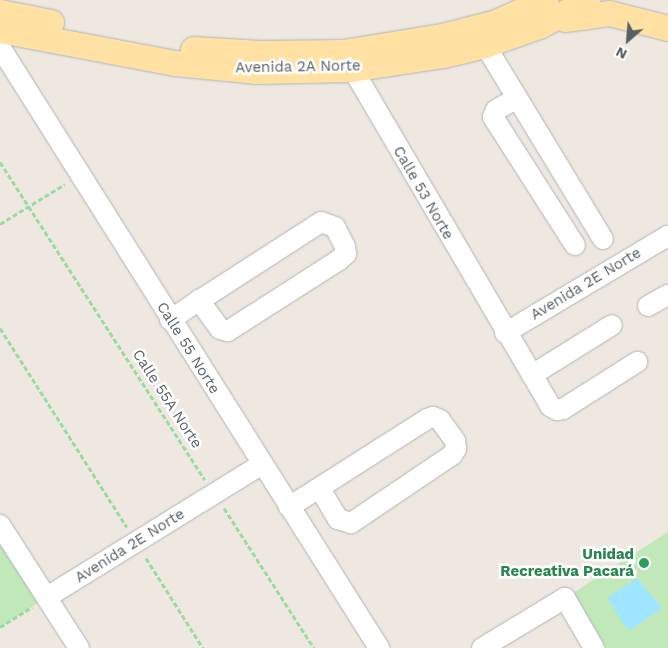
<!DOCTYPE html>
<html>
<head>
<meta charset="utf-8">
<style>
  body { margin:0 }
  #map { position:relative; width:668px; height:648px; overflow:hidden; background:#eee8e0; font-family:"Work Sans",sans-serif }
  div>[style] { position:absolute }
  .green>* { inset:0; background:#c1e8b9 }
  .water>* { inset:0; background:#9fe5ff }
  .path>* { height:3px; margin-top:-1.5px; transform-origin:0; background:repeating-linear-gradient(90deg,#9bdba1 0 5px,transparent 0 7.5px) }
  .roads { filter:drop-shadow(0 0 1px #b1b5b9) drop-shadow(0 0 1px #b1b5b9) }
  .minor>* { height:20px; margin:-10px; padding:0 10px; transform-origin:10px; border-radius:10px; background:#fff }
  .major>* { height:25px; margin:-12.5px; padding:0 12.5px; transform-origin:12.5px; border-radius:12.5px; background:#ffe1a4 }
  .dots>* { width:14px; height:14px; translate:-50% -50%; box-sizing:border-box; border:2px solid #fff; border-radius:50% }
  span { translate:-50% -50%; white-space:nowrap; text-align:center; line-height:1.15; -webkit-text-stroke:5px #fff; paint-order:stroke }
  .street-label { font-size:15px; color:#595f63 }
  .leisure-label { font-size:15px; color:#27864d; font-weight:700 }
  .right { translate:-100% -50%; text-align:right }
  .north { position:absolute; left:603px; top:15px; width:50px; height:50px; -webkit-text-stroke:4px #fff; paint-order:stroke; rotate:207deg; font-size:14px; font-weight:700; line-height:20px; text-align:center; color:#595f63 }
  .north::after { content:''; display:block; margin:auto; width:18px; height:22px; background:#595f63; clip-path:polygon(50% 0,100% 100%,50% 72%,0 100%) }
</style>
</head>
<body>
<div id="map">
  <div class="green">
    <i style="clip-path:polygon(0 525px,47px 597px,0 627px)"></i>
    <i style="clip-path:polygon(668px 532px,668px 648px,606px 648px,573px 593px)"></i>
  </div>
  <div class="water">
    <i style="clip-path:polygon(637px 578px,662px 608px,631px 630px,624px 625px,607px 598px)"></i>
  </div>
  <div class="path">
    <i style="left:0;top:162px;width:378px;rotate:57.2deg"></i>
    <i style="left:0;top:224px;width:76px;rotate:-31.6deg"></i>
    <i style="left:0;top:328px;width:236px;rotate:57.5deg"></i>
    <i style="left:224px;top:508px;width:166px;rotate:57.3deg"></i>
    <i style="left:146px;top:558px;width:107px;rotate:57.7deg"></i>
    <i style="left:0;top:627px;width:38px;rotate:-32deg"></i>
  </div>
  <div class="roads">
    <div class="minor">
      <i style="left:485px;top:45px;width:227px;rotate:58.7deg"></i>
      <i style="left:0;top:47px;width:711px;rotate:57.76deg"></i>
      <i style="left:345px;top:56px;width:406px;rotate:59.6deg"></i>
      <i style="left:550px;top:406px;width:8px;rotate:30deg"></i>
      <i style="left:557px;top:410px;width:6px;rotate:-9deg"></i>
      <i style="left:563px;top:409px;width:88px;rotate:-32.4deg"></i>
      <i style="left:517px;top:98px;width:24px;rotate:150deg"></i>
      <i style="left:496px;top:110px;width:8px;rotate:113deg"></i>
      <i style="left:493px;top:117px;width:152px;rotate:57.4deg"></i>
      <i style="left:648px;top:306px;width:23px;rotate:-29deg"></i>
      <i style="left:170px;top:320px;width:29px;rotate:-34deg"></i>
      <i style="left:194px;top:304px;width:151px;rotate:-32.8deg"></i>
      <i style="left:321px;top:222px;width:15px;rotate:20deg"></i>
      <i style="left:335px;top:227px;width:22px;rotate:63deg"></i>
      <i style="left:345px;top:247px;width:7px;rotate:82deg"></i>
      <i style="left:346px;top:254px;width:9px;rotate:139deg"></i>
      <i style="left:339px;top:260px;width:132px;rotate:147.4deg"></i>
      <i style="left:228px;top:331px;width:8px;rotate:-166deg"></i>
      <i style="left:220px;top:329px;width:36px;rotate:-126deg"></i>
      <i style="left:505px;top:333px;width:190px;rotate:-30.8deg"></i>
      <i style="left:532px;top:375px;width:94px;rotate:-32deg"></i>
      <i style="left:289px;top:507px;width:164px;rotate:-32.5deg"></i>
      <i style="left:427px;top:419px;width:6px;rotate:-18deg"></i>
      <i style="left:433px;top:417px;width:8px;rotate:23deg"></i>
      <i style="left:440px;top:420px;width:26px;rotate:54deg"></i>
      <i style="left:455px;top:441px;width:8px;rotate:83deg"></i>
      <i style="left:456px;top:449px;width:7px;rotate:124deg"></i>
      <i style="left:452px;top:455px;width:122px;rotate:146deg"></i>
      <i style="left:351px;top:523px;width:14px;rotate:-163deg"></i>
      <i style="left:338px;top:519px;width:35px;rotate:-121deg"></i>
      <i style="left:0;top:525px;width:146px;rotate:57.3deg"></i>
      <i style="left:47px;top:597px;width:251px;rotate:-31.7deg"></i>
      <i style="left:482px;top:648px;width:97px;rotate:-31.1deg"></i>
      <i style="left:565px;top:598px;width:58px;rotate:59.9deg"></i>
    </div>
    <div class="major">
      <i style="left:0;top:12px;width:52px;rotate:11.1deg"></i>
      <i style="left:565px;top:19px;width:44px;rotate:-7.8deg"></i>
      <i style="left:609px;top:13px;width:61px;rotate:14.3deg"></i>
      <i style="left:0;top:30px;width:178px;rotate:10.7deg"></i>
      <i style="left:175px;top:63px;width:81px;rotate:5.6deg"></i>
      <i style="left:256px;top:71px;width:95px;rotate:-1.2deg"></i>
      <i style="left:351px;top:69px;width:93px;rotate:-8.7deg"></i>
      <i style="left:443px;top:55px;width:43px;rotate:-13.4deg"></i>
      <i style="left:485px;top:45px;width:57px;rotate:-19.4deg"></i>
      <i style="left:539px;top:26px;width:55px;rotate:-28deg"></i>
      <i style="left:193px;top:49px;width:67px;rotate:3.4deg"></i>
      <i style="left:260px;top:53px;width:83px;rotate:-0.7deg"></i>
      <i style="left:343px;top:52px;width:100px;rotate:-9.2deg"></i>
      <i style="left:442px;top:36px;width:56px;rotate:-14.5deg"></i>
      <i style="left:496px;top:22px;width:54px;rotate:-24.2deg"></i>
    </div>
  </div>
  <div class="dots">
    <i style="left:644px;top:563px;background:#2e9e5b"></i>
  </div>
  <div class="street-label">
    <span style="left:298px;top:67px;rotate:-1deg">Avenida 2A Norte</span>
    <span style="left:423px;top:193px;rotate:60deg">Calle 53 Norte</span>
    <span style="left:586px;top:284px;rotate:-31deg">Avenida 2E Norte</span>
    <span style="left:188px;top:348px;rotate:58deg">Calle 55 Norte</span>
    <span style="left:167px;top:399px;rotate:57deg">Calle 55A Norte</span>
    <span style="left:130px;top:546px;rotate:-32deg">Avenida 2E Norte</span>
  </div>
  <div class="leisure-label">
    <span class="right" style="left:634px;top:563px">Unidad<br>Recreativa Pacará</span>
  </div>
  <div class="north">N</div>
</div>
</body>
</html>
